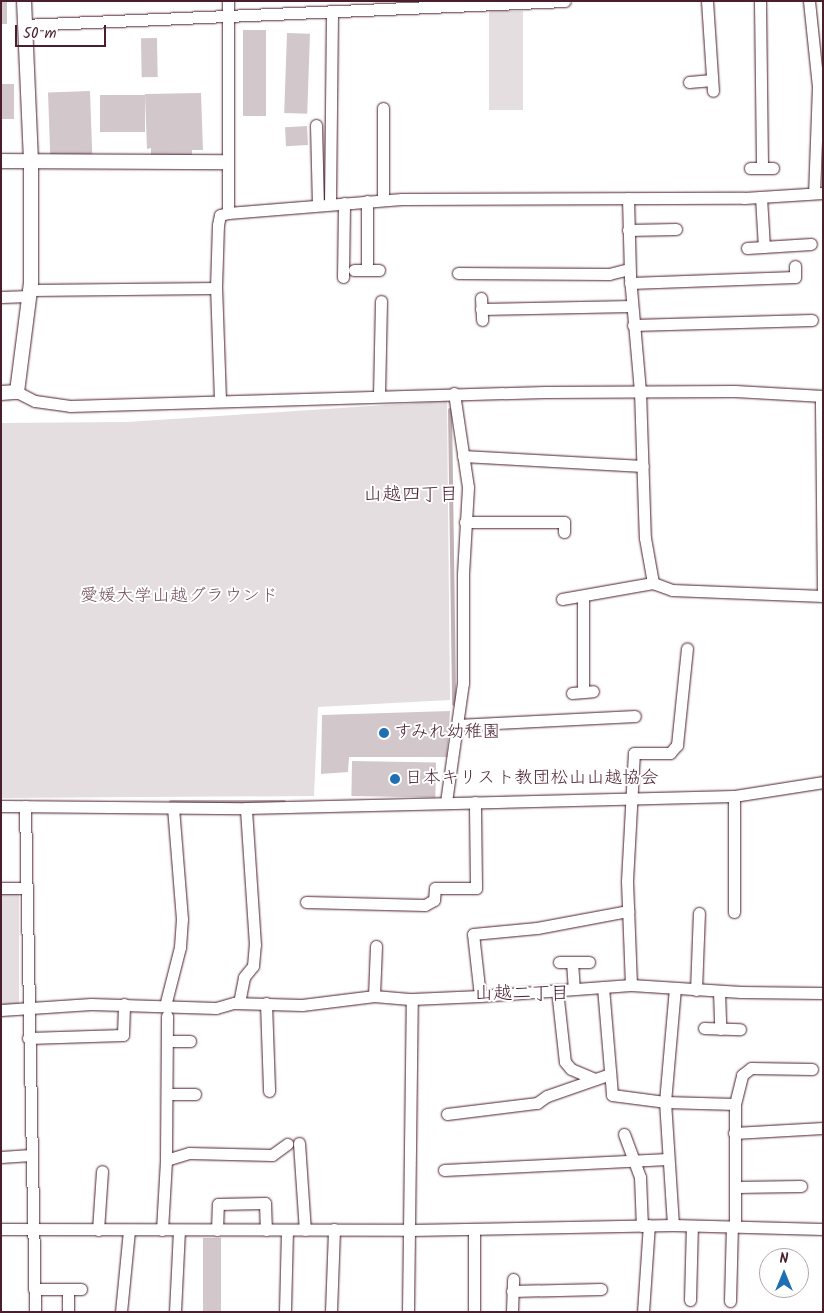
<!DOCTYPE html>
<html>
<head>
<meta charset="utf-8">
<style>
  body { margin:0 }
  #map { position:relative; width:824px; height:1313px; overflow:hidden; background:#fff; font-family:Kalam,"Klee One",sans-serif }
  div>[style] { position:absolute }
  .green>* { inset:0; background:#e5dee0; transform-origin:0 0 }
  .stream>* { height:4px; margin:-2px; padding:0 2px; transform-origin:2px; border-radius:2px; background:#c1b3b6 }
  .building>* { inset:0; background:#d2c7cb; transform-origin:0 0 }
  .roads { filter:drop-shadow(0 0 1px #4a1f2b) drop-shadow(0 0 1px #4a1f2b) }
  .minor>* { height:11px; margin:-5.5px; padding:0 5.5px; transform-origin:5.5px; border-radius:5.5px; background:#fff }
  .tertiary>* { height:14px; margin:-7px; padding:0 7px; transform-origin:7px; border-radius:7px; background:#fff }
  .dots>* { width:14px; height:14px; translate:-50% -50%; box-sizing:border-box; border:2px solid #fff; border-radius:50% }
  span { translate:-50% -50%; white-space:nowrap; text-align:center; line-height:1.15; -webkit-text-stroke:4px #fff; paint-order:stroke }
  .park-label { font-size:18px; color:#714f58 }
  .poi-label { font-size:18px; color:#4a1f2b }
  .left { translate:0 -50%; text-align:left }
  .neighbourhood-label { font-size:19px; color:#4a1f2b }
  .frame { position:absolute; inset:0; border:2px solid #4a1f2b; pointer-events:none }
  .north { position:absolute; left:759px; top:1248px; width:50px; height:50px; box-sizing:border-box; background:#fff; border:1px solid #b7a5aa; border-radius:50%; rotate:0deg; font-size:14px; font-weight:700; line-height:20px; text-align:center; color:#4a1f2b }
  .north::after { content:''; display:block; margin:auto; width:18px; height:22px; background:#1f6fb2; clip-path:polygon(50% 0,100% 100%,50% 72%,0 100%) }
  .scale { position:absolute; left:15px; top:25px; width:91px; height:22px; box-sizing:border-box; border:2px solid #4a1f2b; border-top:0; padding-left:6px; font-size:15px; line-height:18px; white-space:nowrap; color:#4a1f2b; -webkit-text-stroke:4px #fff; paint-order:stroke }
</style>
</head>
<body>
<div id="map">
  <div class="green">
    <i style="left:489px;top:11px;width:34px;height:99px"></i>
    <i style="clip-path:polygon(447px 401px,450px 700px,318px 707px,314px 796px,1px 798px,1px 423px,127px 422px)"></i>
    <i style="left:1px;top:891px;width:18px;height:115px"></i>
  </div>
  <div class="stream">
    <i style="left:450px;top:410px;width:294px;rotate:89.2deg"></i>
    <i style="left:171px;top:802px;width:113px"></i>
  </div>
  <div class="building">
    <i style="left:1px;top:1px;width:6px;height:23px"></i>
    <i style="left:243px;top:30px;width:23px;height:86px"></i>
    <i style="left:287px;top:33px;width:23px;height:80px;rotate:2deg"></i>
    <i style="left:157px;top:38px;width:39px;height:16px;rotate:89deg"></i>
    <i style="left:1px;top:84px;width:13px;height:35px"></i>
    <i style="left:90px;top:91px;width:65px;height:42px;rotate:88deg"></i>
    <i style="clip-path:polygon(201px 93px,203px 150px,192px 150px,192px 157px,151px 158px,151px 148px,147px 149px,145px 94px)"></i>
    <i style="left:145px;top:95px;width:37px;height:45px;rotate:90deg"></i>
    <i style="left:307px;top:126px;width:19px;height:22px;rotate:87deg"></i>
    <i style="clip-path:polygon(450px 711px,447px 757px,349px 757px,348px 772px,321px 774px,322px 715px)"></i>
    <i style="left:352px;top:761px;width:84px;height:35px;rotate:1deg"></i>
    <i style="left:203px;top:1238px;width:18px;height:74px"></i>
  </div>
  <div class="roads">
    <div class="minor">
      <i style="left:228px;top:1px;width:212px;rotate:90deg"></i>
      <i style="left:228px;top:213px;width:174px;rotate:-4.6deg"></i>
      <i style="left:401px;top:199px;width:343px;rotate:-0.2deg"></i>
      <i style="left:744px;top:198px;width:79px;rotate:-3.6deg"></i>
      <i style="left:707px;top:1px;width:90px;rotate:86.2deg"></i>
      <i style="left:760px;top:1px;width:167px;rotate:89.3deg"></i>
      <i style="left:809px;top:1px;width:85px;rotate:84deg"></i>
      <i style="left:818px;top:86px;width:107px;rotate:92.1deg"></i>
      <i style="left:24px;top:25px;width:541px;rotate:-2.54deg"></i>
      <i style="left:689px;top:82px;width:23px;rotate:-5deg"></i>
      <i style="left:316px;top:125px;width:80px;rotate:88.6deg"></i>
      <i style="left:750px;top:168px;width:23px"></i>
      <i style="left:761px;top:197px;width:50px;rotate:86.6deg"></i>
      <i style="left:628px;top:198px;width:79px;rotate:88.5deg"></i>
      <i style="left:630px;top:277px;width:114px;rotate:85deg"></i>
      <i style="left:640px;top:391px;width:147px;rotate:88.1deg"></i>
      <i style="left:645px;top:538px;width:46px;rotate:79.9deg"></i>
      <i style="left:653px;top:583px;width:20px;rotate:20deg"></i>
      <i style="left:672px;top:590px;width:151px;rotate:2.3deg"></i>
      <i style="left:823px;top:596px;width:200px;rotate:-90.6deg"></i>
      <i style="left:383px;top:200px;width:92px;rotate:-90deg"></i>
      <i style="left:330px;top:204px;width:193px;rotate:-89.4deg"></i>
      <i style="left:628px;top:230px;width:48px;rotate:-1.2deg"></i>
      <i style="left:747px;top:248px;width:64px;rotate:-3.6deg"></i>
      <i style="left:354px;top:270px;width:25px"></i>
      <i style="left:367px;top:270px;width:69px;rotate:-90deg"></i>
      <i style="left:458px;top:273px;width:151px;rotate:0.4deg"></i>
      <i style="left:609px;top:274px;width:21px;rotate:-14deg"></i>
      <i style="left:343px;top:277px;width:74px;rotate:-89.2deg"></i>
      <i style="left:630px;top:283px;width:165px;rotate:-2.1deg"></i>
      <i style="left:795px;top:277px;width:11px;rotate:-90deg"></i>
      <i style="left:30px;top:290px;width:186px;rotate:-0.6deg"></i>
      <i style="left:1px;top:297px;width:28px;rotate:-2deg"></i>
      <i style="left:481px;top:298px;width:22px;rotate:87deg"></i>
      <i style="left:481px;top:309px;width:151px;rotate:-1.1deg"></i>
      <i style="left:633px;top:325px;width:179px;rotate:-1.6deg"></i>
      <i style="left:17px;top:392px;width:20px;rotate:27deg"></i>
      <i style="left:35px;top:401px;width:35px;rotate:8deg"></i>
      <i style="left:70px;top:406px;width:475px;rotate:-1.7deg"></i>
      <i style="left:545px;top:392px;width:190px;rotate:-0.3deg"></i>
      <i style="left:735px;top:391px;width:88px;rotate:3.3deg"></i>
      <i style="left:379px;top:396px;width:95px;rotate:-88.8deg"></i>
      <i style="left:220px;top:400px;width:112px;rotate:-92deg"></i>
      <i style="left:216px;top:288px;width:63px;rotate:-88.2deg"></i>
      <i style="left:218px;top:225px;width:10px;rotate:-79deg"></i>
      <i style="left:220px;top:215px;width:8px;rotate:-14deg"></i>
      <i style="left:463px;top:456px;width:180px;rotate:3.2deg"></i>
      <i style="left:465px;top:522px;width:99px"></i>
      <i style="left:564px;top:522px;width:10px;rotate:90deg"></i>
      <i style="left:562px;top:599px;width:92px;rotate:-10deg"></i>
      <i style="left:583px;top:692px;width:96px;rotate:-90deg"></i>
      <i style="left:572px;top:693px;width:21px;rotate:-5deg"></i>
      <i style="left:457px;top:725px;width:178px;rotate:-2.9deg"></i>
      <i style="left:734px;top:796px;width:116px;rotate:90deg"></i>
      <i style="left:446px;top:802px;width:120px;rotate:-81.9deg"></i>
      <i style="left:463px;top:683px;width:109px;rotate:-90deg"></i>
      <i style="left:463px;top:574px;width:87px;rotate:-86.7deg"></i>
      <i style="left:468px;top:487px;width:95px;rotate:-98.5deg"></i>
      <i style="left:1px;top:806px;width:245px;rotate:0.5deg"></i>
      <i style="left:246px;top:808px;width:488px;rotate:-1.4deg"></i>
      <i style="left:734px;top:796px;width:90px;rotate:-8.9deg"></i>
      <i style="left:25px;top:806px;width:506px;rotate:88.87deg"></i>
      <i style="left:1px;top:888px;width:25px"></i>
      <i style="left:306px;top:902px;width:119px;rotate:1.4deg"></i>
      <i style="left:425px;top:905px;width:10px;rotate:-29deg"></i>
      <i style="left:434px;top:900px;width:12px;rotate:-85deg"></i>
      <i style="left:435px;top:888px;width:41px"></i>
      <i style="left:476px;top:888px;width:86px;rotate:-90.7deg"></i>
      <i style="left:559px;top:962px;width:30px"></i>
      <i style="left:572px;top:962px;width:26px;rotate:86deg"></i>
      <i style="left:631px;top:985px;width:104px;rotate:-92.2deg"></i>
      <i style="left:627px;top:881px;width:128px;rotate:-86.9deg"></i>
      <i style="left:634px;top:753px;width:36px"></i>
      <i style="left:670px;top:753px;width:11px;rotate:-49deg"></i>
      <i style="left:677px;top:745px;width:97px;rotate:-84.1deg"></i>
      <i style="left:603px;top:987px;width:108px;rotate:85.2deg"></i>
      <i style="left:612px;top:1095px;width:53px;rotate:7.5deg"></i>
      <i style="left:665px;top:1102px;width:70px;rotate:1.6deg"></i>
      <i style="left:557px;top:990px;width:72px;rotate:83.7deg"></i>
      <i style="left:565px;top:1062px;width:9px;rotate:49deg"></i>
      <i style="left:571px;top:1069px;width:26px;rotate:23deg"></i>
      <i style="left:696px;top:990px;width:77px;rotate:-87.8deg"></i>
      <i style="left:719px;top:991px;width:38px;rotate:88deg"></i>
      <i style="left:374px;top:996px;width:50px;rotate:-87.7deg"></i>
      <i style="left:480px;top:996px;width:62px;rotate:-96.4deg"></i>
      <i style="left:473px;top:934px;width:64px;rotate:-5.4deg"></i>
      <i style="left:537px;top:928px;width:93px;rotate:-10.6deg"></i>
      <i style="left:239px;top:1003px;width:26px;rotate:-79deg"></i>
      <i style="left:244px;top:977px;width:14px;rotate:-51deg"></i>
      <i style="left:253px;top:966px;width:21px;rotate:-85deg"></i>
      <i style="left:255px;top:945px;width:137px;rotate:-93.8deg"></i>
      <i style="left:266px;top:1003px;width:88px;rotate:88deg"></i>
      <i style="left:165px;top:1006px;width:61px;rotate:-75.7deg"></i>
      <i style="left:180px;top:947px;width:28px;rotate:-86deg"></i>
      <i style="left:182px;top:919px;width:111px;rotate:-94.6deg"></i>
      <i style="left:1px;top:1010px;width:90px;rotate:-3.8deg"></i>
      <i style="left:91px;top:1004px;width:125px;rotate:1.8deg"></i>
      <i style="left:216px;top:1008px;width:19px;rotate:-16deg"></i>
      <i style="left:234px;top:1003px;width:68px;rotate:1.7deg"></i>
      <i style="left:302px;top:1005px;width:73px;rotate:-7.1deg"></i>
      <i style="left:374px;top:996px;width:38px;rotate:5deg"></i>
      <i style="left:412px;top:999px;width:68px;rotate:-2.5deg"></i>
      <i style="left:480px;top:996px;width:151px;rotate:-4.2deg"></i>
      <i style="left:631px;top:985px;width:110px;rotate:3.6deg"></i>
      <i style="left:741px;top:992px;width:82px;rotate:0.7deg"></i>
      <i style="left:704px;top:1028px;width:36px;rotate:2deg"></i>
      <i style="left:28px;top:1038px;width:95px;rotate:-1.8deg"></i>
      <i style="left:123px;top:1035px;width:31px;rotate:-88deg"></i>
      <i style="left:167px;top:1041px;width:23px"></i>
      <i style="left:167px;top:1094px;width:28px"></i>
      <i style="left:447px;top:1114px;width:91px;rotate:-7deg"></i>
      <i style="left:537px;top:1103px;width:12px;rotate:-35deg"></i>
      <i style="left:547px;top:1096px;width:67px;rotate:-19.2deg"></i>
      <i style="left:734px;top:1133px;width:89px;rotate:-3.2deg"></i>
      <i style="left:624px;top:1134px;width:46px;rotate:69.6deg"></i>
      <i style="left:640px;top:1177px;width:49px;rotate:87.7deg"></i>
      <i style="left:299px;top:1143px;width:87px;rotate:86.1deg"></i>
      <i style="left:1px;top:1157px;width:30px;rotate:-4deg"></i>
      <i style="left:166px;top:1160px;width:24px;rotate:-17deg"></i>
      <i style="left:189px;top:1153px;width:83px;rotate:1.4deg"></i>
      <i style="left:272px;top:1155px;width:19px;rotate:-36deg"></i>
      <i style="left:444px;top:1170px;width:224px;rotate:-2.8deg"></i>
      <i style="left:735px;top:1187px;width:66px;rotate:-0.9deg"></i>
      <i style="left:673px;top:1225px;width:123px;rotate:-93.7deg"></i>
      <i style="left:665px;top:1102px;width:114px;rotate:-85deg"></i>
      <i style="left:735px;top:1226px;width:122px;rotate:-90deg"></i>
      <i style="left:735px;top:1104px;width:30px;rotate:-76deg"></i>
      <i style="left:742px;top:1075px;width:11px;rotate:-38deg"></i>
      <i style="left:751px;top:1068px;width:61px;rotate:0.9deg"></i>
      <i style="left:1px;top:1229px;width:409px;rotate:0.1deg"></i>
      <i style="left:410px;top:1230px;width:263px;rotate:-1.1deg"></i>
      <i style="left:673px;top:1225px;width:150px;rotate:1.5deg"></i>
      <i style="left:98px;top:1230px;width:59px;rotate:-86.1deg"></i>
      <i style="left:162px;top:1230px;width:70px;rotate:-86.7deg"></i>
      <i style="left:166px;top:1160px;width:144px;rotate:-89.6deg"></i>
      <i style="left:217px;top:1230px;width:26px;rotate:-88deg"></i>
      <i style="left:218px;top:1204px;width:47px;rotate:-1.2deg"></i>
      <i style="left:265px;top:1203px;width:27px;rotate:88deg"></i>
      <i style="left:34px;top:1289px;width:47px"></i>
      <i style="left:512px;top:1291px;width:89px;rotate:-1.3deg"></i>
      <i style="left:690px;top:1300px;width:74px;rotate:-88.5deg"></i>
      <i style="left:730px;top:1301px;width:75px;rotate:-88.5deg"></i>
      <i style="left:68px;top:1312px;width:23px;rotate:-90deg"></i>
      <i style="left:121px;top:1312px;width:82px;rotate:-84.4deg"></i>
      <i style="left:175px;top:1312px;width:82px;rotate:-87.2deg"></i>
      <i style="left:285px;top:1312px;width:82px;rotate:-88.6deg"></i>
      <i style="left:331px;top:1312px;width:83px;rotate:-87.9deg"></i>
      <i style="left:408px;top:1312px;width:313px;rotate:-89.3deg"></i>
      <i style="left:474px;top:1312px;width:83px;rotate:-90deg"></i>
      <i style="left:512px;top:1312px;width:33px;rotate:-88deg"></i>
      <i style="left:643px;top:1312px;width:87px;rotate:-86.1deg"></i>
    </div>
    <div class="tertiary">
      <i style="left:1px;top:161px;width:225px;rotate:0.3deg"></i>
      <i style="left:1px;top:393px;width:16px;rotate:-4deg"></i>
      <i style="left:17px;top:392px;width:111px;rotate:-82.7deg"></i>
      <i style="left:31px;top:282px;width:121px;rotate:-90deg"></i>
      <i style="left:31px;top:161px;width:160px;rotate:-92.5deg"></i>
    </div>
  </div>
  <div class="dots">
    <i style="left:384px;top:733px;background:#1f6fb2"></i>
    <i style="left:395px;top:779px;background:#1f6fb2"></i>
  </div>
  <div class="park-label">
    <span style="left:179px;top:597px">愛媛大学山越グラウンド</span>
  </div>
  <div class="poi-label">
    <span class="left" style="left:394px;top:733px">すみれ幼稚園</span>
    <span class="left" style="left:405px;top:779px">日本キリスト教団松山山越協会</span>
  </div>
  <div class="neighbourhood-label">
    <span style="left:411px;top:496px">山越四丁目</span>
    <span style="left:522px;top:995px">山越二丁目</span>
  </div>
  <div class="frame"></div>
  <div class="north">N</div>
  <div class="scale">50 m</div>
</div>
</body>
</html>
